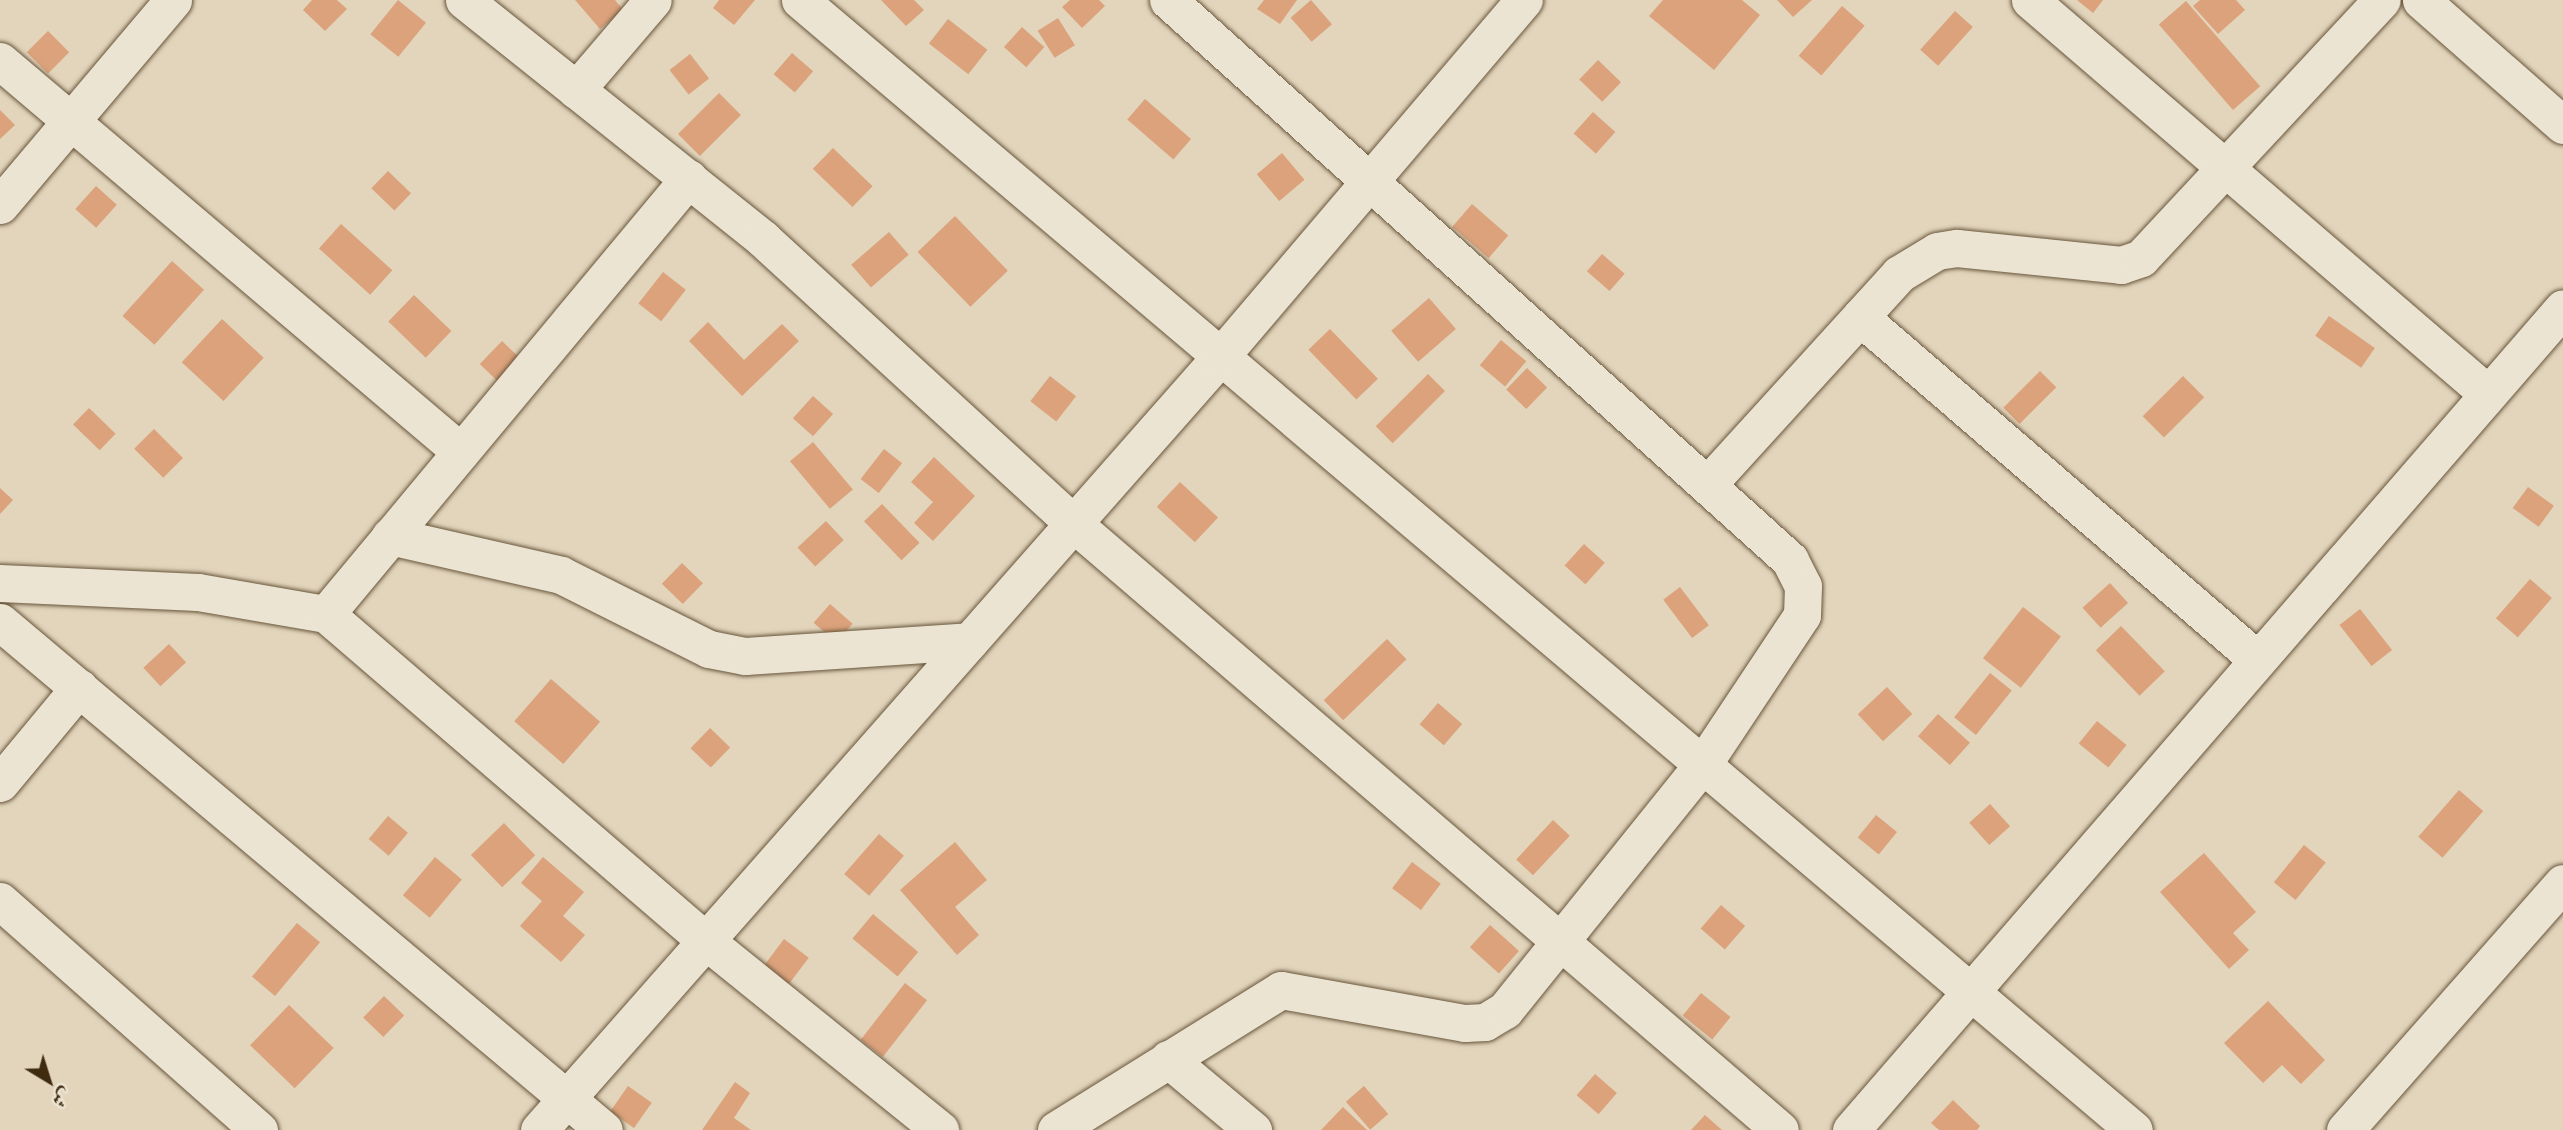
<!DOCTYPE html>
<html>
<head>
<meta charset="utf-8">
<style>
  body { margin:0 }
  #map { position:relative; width:2563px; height:1130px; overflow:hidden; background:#e2d5bc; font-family:Alegreya,Amiri,serif }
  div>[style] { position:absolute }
  .building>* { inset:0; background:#dba27c; transform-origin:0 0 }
  .roads { filter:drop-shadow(0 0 2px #68563b) drop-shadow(0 0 2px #68563b) }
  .minor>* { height:37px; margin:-18.5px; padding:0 18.5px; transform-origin:18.5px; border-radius:18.5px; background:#ece4d3 }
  span { translate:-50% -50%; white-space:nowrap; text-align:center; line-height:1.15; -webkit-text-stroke:5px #ece4d3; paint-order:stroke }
  .north { position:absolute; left:14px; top:1046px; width:70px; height:70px; -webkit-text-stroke:5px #ece4d3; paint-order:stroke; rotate:142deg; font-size:19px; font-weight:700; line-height:28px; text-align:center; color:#3f2c10 }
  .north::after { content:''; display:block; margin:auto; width:24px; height:32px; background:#3f2c10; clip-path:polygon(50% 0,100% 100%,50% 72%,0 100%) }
</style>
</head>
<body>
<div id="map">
  <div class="building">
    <i style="clip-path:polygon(312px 0,337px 0,347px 9px,325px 31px,303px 10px)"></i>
    <i style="left:398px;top:0;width:36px;height:44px;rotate:39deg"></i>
    <i style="clip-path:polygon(575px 0,615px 0,623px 10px,600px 29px)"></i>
    <i style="clip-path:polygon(719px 0,755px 0,734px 25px,713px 8px)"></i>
    <i style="clip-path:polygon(881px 0,914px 0,924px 10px,906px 26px)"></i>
    <i style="clip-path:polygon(1070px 0,1099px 0,1105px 6px,1082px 28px,1062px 7px)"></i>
    <i style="clip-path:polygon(1264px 0,1297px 0,1280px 24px,1257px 9px)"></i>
    <i style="left:1311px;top:0;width:32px;height:27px;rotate:49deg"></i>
    <i style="clip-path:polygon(1663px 0,1742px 0,1760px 15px,1714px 70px,1649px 16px)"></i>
    <i style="clip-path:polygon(1777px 0,1812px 0,1793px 17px)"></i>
    <i style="clip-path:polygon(2077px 0,2103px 0,2093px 13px)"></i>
    <i style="clip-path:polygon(2200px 0,2236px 0,2245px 10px,2218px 34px,2193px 6px)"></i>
    <i style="left:2186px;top:1px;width:113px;height:36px;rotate:49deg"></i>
    <i style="left:1842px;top:6px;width:30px;height:66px;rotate:41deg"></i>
    <i style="left:1955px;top:11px;width:24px;height:52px;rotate:42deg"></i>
    <i style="left:1058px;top:18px;width:32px;height:24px;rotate:58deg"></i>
    <i style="left:948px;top:19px;width:50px;height:31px;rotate:38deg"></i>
    <i style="left:1022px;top:27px;width:30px;height:27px;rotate:42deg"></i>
    <i style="left:48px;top:31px;width:30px;height:30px;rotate:45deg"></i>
    <i style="left:792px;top:53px;width:28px;height:28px;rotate:41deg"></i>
    <i style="left:690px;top:54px;width:31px;height:26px;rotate:52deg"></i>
    <i style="left:1598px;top:60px;width:32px;height:27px;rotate:44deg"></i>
    <i style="left:719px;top:93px;width:31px;height:58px;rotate:45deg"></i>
    <i style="left:1145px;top:99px;width:61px;height:27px;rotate:41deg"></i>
    <i style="clip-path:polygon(0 110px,15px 125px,0 139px)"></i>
    <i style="left:1593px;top:112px;width:30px;height:29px;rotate:42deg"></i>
    <i style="left:833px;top:148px;width:55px;height:29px;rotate:44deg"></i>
    <i style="left:1282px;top:153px;width:35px;height:33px;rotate:50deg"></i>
    <i style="left:388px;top:171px;width:32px;height:24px;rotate:44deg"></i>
    <i style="left:96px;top:186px;width:28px;height:31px;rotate:42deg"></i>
    <i style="left:1472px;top:204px;width:48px;height:30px;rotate:41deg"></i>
    <i style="left:955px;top:216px;width:76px;height:52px;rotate:46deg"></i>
    <i style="left:341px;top:224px;width:69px;height:33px;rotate:42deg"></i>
    <i style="left:889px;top:232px;width:30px;height:50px;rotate:49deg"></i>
    <i style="left:1602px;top:254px;width:30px;height:23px;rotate:41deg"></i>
    <i style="left:172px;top:261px;width:43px;height:74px;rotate:42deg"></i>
    <i style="left:663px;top:272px;width:29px;height:40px;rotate:38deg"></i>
    <i style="left:414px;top:295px;width:52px;height:37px;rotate:44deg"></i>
    <i style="left:1429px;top:298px;width:41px;height:50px;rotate:49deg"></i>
    <i style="left:2329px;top:316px;width:56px;height:24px;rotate:35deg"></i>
    <i style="left:222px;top:319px;width:57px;height:59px;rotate:43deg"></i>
    <i style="clip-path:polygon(708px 322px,744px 360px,782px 324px,799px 341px,742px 396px,689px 341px)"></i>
    <i style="left:1330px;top:329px;width:69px;height:30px;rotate:46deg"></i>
    <i style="left:1501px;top:340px;width:33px;height:33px;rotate:40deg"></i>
    <i style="left:502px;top:341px;width:35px;height:32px;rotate:44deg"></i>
    <i style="left:1527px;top:368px;width:28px;height:30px;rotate:44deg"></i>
    <i style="left:2040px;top:371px;width:23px;height:52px;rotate:45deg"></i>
    <i style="left:1428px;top:374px;width:24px;height:74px;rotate:45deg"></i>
    <i style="left:1050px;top:376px;width:33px;height:32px;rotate:38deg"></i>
    <i style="left:2183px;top:376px;width:30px;height:57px;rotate:45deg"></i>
    <i style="left:813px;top:396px;width:27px;height:30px;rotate:42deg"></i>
    <i style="left:89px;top:408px;width:37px;height:23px;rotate:44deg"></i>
    <i style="left:154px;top:429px;width:41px;height:28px;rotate:45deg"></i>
    <i style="left:813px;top:442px;width:62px;height:30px;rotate:50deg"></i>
    <i style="left:884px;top:449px;width:23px;height:38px;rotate:38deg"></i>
    <i style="clip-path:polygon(934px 457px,975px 496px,933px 541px,914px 523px,933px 502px,911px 482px)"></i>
    <i style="left:1180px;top:482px;width:52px;height:34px;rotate:43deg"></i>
    <i style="left:2528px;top:487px;width:32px;height:26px;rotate:36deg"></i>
    <i style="clip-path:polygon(0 488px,13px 500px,0 514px)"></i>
    <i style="left:882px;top:504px;width:54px;height:25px;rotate:46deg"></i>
    <i style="left:826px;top:521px;width:26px;height:39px;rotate:47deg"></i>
    <i style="left:1584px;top:544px;width:28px;height:29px;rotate:42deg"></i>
    <i style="left:682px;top:563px;width:29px;height:29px;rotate:44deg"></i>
    <i style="left:2530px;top:579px;width:29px;height:52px;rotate:41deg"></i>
    <i style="left:2110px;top:583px;width:27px;height:37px;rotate:48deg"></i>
    <i style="left:1680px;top:587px;width:48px;height:21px;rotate:53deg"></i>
    <i style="left:830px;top:604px;width:30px;height:25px;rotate:41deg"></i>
    <i style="left:2023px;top:607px;width:48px;height:65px;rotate:38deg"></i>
    <i style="left:2360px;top:609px;width:52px;height:26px;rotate:52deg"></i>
    <i style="left:2121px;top:626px;width:63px;height:35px;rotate:46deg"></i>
    <i style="left:1387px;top:639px;width:28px;height:88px;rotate:46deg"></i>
    <i style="left:169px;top:644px;width:25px;height:35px;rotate:47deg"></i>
    <i style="left:1990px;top:673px;width:28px;height:57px;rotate:39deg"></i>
    <i style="left:551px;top:679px;width:65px;height:56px;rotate:41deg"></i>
    <i style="left:1887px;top:687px;width:37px;height:40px;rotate:47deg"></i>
    <i style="left:1438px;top:703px;width:32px;height:28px;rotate:41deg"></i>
    <i style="left:1938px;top:714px;width:43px;height:30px;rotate:42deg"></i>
    <i style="left:2097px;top:721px;width:38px;height:29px;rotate:39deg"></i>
    <i style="left:710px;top:728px;width:28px;height:28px;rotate:44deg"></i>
    <i style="left:2459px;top:790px;width:32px;height:62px;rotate:41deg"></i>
    <i style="left:1990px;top:804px;width:30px;height:28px;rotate:48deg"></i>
    <i style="left:1876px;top:815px;width:27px;height:29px;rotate:39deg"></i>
    <i style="left:388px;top:816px;width:26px;height:30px;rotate:40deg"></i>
    <i style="left:1553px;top:820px;width:23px;height:54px;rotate:43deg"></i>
    <i style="left:504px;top:823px;width:45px;height:46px;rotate:46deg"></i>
    <i style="left:879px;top:834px;width:33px;height:53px;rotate:41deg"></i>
    <i style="clip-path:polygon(955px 842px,987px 880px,955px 907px,979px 935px,957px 955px,900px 890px)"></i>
    <i style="left:2304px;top:845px;width:28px;height:48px;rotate:39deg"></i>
    <i style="clip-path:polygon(2204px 853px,2256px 912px,2233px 933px,2249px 950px,2229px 969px,2160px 892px)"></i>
    <i style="left:435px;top:857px;width:35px;height:50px;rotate:40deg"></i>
    <i style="clip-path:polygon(543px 857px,584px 892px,563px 916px,585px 935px,561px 962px,520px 926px,542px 901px,521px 883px)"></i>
    <i style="left:1412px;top:862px;width:36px;height:33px;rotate:37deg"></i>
    <i style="left:1721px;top:905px;width:32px;height:31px;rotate:41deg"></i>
    <i style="left:873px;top:914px;width:59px;height:32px;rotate:40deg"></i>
    <i style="left:297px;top:923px;width:30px;height:70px;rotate:40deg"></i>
    <i style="left:1490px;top:925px;width:39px;height:30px;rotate:42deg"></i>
    <i style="left:784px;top:939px;width:31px;height:34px;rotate:37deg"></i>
    <i style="left:905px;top:983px;width:28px;height:72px;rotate:38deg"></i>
    <i style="left:1701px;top:993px;width:38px;height:29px;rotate:39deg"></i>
    <i style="left:384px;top:996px;width:28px;height:30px;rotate:44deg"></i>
    <i style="clip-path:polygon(2268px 1001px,2325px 1060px,2301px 1084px,2282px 1065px,2263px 1083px,2224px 1043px)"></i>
    <i style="left:289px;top:1005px;width:62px;height:56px;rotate:44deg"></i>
    <i style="left:1595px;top:1074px;width:29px;height:28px;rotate:41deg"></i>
    <i style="clip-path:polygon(735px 1082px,750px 1093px,734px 1118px,751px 1130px,702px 1130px)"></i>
    <i style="left:628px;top:1086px;width:29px;height:31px;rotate:35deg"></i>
    <i style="left:1364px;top:1086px;width:37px;height:24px;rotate:49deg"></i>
    <i style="clip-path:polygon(1953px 1100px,1980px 1126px,1977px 1130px,1939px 1130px,1931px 1123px)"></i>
    <i style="clip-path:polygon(1343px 1107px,1367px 1130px,1321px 1130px)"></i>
    <i style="clip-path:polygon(1705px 1115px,1722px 1130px,1691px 1130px)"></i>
  </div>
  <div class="roads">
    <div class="minor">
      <i style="left:464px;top:0;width:383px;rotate:38.6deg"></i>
      <i style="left:763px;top:239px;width:422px;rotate:42.5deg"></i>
      <i style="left:1074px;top:524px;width:930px;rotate:40.64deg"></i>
      <i style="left:800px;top:0;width:1748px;rotate:40.27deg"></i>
      <i style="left:2030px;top:0;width:604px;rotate:40.7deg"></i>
      <i style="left:2421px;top:0;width:189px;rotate:41.4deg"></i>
      <i style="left:0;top:61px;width:604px;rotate:40.3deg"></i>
      <i style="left:576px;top:90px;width:118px;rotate:-49.5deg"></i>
      <i style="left:0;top:205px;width:268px;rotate:-49.8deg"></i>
      <i style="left:1860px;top:317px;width:525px;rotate:40.76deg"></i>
      <i style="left:1708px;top:484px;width:284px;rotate:-47.7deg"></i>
      <i style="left:1899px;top:274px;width:44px;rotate:-31.2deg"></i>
      <i style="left:1937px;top:251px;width:20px;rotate:-9deg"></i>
      <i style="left:1957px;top:248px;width:165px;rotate:5.9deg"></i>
      <i style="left:2121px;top:265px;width:21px;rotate:-19deg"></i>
      <i style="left:2141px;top:258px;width:353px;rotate:-47deg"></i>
      <i style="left:390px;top:536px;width:175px;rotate:12.8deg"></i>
      <i style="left:561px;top:575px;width:165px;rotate:26.6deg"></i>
      <i style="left:709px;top:649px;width:37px;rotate:11deg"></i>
      <i style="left:745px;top:656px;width:225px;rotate:-3.8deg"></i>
      <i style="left:0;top:583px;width:198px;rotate:2.6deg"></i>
      <i style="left:198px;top:592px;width:130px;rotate:9.8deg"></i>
      <i style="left:326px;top:614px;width:501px;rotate:40.71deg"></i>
      <i style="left:706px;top:941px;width:301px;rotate:38.9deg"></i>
      <i style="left:326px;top:614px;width:567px;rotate:-50.22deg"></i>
      <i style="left:0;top:622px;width:789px;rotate:40.07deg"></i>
      <i style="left:0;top:783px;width:124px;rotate:-50.3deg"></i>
      <i style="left:0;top:901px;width:346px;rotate:41.5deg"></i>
      <i style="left:1168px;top:1059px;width:111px;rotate:39.9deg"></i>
      <i style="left:539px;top:1130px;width:1030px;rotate:-48.62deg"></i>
      <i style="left:1220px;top:357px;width:469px;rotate:-49.6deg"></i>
      <i style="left:1056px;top:1130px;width:265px;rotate:-31.9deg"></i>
      <i style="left:1281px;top:990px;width:187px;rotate:10.2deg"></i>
      <i style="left:1465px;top:1023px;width:20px;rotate:-3deg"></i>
      <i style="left:1485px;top:1022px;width:23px;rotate:-31deg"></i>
      <i style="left:1505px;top:1010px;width:316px;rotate:-51.2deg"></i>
      <i style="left:1703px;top:764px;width:179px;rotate:-56.4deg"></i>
      <i style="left:1802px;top:615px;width:29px;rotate:-88deg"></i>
      <i style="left:1803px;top:586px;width:29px;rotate:-117deg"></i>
      <i style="left:1790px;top:560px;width:837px;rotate:-138deg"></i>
      <i style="left:1851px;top:1130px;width:1087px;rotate:-49.1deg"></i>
      <i style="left:2345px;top:1130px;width:329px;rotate:-48.6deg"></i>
    </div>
  </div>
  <div class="north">ش</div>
</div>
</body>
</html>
